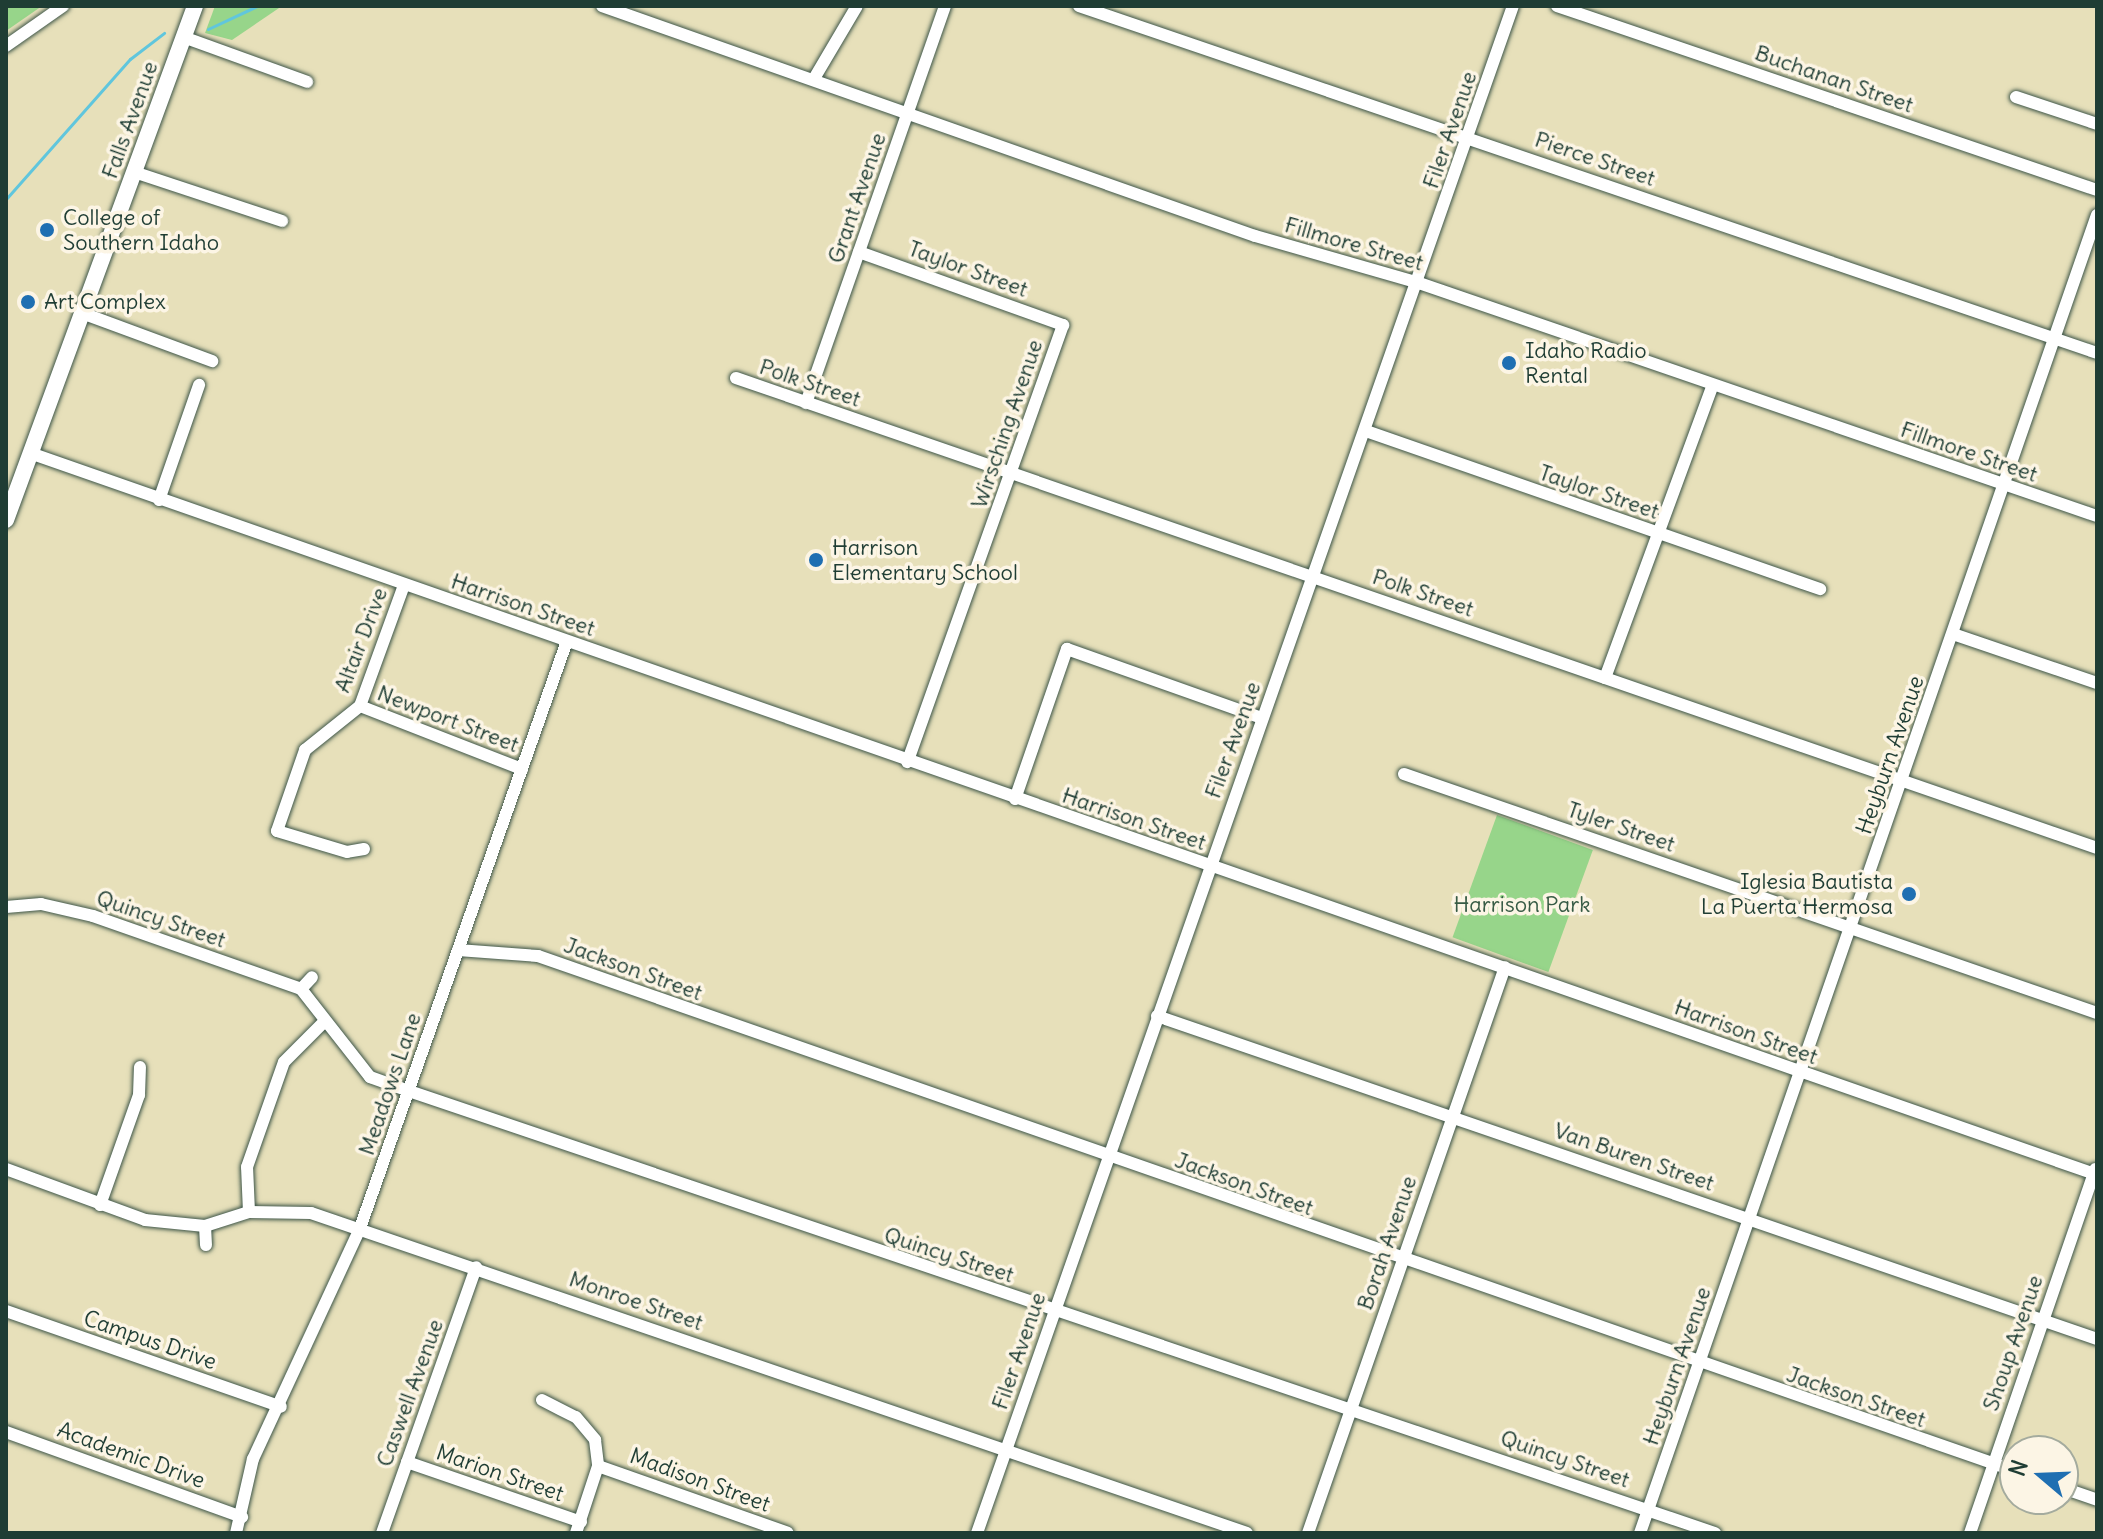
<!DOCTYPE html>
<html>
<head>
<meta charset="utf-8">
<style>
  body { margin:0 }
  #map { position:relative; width:2103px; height:1539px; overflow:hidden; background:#e7e0ba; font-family:Delius,sans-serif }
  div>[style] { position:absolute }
  .green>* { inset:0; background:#97d58a; transform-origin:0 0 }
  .stream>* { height:3px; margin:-1.5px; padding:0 1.5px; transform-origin:1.5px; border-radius:1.5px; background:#60c6dd }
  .roads { filter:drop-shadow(0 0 2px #3d5548) drop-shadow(0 0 2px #3d5548) }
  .minor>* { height:12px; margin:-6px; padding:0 6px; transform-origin:6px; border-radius:6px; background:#fff }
  .major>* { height:16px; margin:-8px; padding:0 8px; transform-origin:8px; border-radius:8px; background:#fff }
  .dots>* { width:22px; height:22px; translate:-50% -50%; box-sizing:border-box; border:4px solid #fcf5e5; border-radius:50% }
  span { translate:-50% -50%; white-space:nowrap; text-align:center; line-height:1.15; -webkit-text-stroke:7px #fcf5e5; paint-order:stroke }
  .street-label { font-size:22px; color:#1f3d34 }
  .poi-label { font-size:22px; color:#1f3d34 }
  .left { translate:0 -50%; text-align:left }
  .right { translate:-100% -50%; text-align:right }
  .park-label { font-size:22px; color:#375b45 }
  .frame { position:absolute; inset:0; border:8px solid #1f3d34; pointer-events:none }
  .north { position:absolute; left:1999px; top:1435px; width:80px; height:80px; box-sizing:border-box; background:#fcf5e5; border:2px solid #a4ab9e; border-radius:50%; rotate:289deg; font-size:22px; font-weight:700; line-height:32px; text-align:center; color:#1f3d34 }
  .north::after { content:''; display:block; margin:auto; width:28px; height:36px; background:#1f6fb2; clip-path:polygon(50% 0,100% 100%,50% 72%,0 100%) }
</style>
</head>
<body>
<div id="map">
  <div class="green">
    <i style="clip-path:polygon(6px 6px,42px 6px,6px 31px)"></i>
    <i style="clip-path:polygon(215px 6px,282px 6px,232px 40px,205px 33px)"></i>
    <i style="left:1497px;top:815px;width:102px;height:130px;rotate:20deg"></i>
  </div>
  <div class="stream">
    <i style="left:208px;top:29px;width:54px;rotate:-25.1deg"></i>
    <i style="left:6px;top:199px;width:187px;rotate:-48.5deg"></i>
    <i style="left:130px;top:59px;width:43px;rotate:-37.4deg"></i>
  </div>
  <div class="roads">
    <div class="minor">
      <i style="left:602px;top:6px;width:692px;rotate:19.4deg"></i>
      <i style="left:1255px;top:236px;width:171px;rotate:16deg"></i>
      <i style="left:1419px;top:283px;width:717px;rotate:18.97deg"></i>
      <i style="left:1079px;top:6px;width:1076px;rotate:18.82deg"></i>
      <i style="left:1557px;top:6px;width:570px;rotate:18.82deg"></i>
      <i style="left:183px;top:37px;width:132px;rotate:19.9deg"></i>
      <i style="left:6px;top:46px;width:70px;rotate:-35.1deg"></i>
      <i style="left:815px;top:77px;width:82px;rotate:-59.4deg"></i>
      <i style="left:2016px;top:97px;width:85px;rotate:18.4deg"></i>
      <i style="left:134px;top:172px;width:156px;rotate:18.3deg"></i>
      <i style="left:859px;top:252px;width:217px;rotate:19.7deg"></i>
      <i style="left:1063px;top:325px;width:464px;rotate:109.6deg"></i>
      <i style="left:82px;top:313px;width:139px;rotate:20.3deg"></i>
      <i style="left:736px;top:378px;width:1440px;rotate:19.05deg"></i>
      <i style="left:806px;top:403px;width:421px;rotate:-70.7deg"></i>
      <i style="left:1366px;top:431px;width:481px;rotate:19.2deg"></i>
      <i style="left:30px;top:453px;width:2189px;rotate:19.25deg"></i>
      <i style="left:159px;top:500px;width:122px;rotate:-70.8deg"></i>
      <i style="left:1953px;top:634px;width:152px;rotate:18.8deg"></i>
      <i style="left:1605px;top:678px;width:312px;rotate:-69.8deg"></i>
      <i style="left:360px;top:706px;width:174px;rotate:21.3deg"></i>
      <i style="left:1404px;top:774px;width:733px;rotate:19.03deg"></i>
      <i style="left:1015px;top:799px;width:159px;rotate:-70.9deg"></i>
      <i style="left:1067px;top:649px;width:207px;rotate:19.5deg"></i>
      <i style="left:364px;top:849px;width:17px;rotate:170deg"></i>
      <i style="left:347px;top:852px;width:73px;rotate:-163.3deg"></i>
      <i style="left:277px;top:831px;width:86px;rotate:-70.9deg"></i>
      <i style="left:305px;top:750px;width:70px;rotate:-38.7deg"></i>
      <i style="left:360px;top:706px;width:129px;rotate:-70deg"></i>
      <i style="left:6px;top:907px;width:35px;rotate:-5deg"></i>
      <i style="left:41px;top:904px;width:53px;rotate:13deg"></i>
      <i style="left:93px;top:916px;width:220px;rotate:19.3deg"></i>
      <i style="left:301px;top:989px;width:112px;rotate:51.9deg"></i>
      <i style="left:370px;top:1077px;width:41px;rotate:19.7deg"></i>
      <i style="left:409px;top:1091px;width:1379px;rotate:18.7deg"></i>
      <i style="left:458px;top:950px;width:80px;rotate:4.3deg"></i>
      <i style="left:538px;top:956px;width:1564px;rotate:19.22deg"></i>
      <i style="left:301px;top:989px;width:16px;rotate:-47deg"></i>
      <i style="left:1157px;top:1016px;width:994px;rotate:18.96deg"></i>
      <i style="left:6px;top:1169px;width:148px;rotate:20.1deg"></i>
      <i style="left:145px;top:1220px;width:60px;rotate:5.7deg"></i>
      <i style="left:205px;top:1226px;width:46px;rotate:-17.7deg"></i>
      <i style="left:249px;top:1212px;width:62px;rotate:0.9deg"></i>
      <i style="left:311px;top:1213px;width:989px;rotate:18.87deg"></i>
      <i style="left:100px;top:1205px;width:117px;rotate:-70.5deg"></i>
      <i style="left:139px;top:1095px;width:28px;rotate:-88deg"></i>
      <i style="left:249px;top:1212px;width:45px;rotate:-92.5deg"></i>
      <i style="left:247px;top:1167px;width:111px;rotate:-70.6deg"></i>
      <i style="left:284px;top:1062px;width:55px;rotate:-45deg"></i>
      <i style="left:205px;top:1226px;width:19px;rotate:87deg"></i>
      <i style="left:6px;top:1311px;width:291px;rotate:19.2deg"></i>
      <i style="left:542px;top:1400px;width:38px;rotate:27deg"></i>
      <i style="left:576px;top:1417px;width:30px;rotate:50deg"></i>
      <i style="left:595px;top:1440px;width:26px;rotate:83deg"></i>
      <i style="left:598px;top:1466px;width:71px;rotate:108.2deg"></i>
      <i style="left:6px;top:1432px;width:251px;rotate:19.8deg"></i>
      <i style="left:407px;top:1462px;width:184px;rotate:19deg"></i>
      <i style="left:598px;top:1466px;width:201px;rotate:19.4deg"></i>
      <i style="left:2063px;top:1488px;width:36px;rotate:19deg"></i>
      <i style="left:236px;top:1533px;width:76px;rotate:-77.1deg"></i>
      <i style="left:253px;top:1459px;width:255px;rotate:-65.1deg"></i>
      <i style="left:360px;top:1228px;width:622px;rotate:-70.58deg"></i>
      <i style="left:382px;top:1533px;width:282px;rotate:-70.5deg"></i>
      <i style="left:977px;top:1533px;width:1618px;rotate:-70.66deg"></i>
      <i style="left:1308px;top:1533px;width:599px;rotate:-70.81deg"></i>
      <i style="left:1640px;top:1533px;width:1395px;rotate:-70.88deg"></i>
      <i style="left:1970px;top:1533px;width:385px;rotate:-71deg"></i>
    </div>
    <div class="major">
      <i style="left:6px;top:520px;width:548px;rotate:-69.81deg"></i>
    </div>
  </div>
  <div class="dots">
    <i style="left:47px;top:230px;background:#1f6fb2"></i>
    <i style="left:28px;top:302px;background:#1f6fb2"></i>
    <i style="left:1509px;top:363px;background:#1f6fb2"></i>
    <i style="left:816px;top:560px;background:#1f6fb2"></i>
    <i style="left:1909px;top:894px;background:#1f6fb2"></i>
  </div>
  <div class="street-label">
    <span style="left:1834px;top:79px;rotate:19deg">Buchanan Street</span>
    <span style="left:130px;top:120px;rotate:-70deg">Falls Avenue</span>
    <span style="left:1450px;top:130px;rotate:-71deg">Filer Avenue</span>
    <span style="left:1595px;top:159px;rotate:19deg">Pierce Street</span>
    <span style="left:857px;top:198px;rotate:-71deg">Grant Avenue</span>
    <span style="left:1354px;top:244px;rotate:16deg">Fillmore Street</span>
    <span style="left:968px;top:269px;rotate:20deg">Taylor Street</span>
    <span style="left:810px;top:383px;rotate:19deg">Polk Street</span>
    <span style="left:1007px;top:424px;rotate:-71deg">Wirsching Avenue</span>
    <span style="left:1969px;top:452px;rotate:19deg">Fillmore Street</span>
    <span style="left:1599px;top:492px;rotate:19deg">Taylor Street</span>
    <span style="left:1423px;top:593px;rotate:19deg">Polk Street</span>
    <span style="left:523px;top:605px;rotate:19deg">Harrison Street</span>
    <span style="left:361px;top:640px;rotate:-69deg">Altair Drive</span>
    <span style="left:448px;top:719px;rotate:21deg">Newport Street</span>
    <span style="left:1233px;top:740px;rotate:-70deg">Filer Avenue</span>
    <span style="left:1890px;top:755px;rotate:-71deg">Heyburn Avenue</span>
    <span style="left:1134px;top:819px;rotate:19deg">Harrison Street</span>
    <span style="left:1621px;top:827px;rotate:19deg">Tyler Street</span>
    <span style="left:161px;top:919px;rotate:19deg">Quincy Street</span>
    <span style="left:633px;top:969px;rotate:20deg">Jackson Street</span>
    <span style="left:1746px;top:1032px;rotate:20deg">Harrison Street</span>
    <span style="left:390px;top:1084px;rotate:-71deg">Meadows Lane</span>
    <span style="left:1634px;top:1157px;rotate:19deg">Van Buren Street</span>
    <span style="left:1244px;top:1184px;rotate:20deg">Jackson Street</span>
    <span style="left:1387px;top:1243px;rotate:-71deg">Borah Avenue</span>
    <span style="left:949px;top:1255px;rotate:18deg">Quincy Street</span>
    <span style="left:636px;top:1301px;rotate:19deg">Monroe Street</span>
    <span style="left:150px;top:1340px;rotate:19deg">Campus Drive</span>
    <span style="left:2013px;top:1343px;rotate:-71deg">Shoup Avenue</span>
    <span style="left:1019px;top:1351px;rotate:-71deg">Filer Avenue</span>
    <span style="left:1677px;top:1366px;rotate:-71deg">Heyburn Avenue</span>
    <span style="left:410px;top:1393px;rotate:-70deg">Caswell Avenue</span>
    <span style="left:1856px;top:1397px;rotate:19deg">Jackson Street</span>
    <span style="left:131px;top:1455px;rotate:20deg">Academic Drive</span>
    <span style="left:1565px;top:1459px;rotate:19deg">Quincy Street</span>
    <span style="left:500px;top:1473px;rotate:19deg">Marion Street</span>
    <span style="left:700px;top:1480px;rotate:20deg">Madison Street</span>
  </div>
  <div class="poi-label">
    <span class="left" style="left:63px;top:230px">College of<br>Southern Idaho</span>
    <span class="left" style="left:44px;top:302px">Art Complex</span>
    <span class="left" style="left:1525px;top:363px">Idaho Radio<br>Rental</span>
    <span class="left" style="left:832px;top:560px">Harrison<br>Elementary School</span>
    <span class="right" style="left:1893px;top:894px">Iglesia Bautista<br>La Puerta Hermosa</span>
  </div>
  <div class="park-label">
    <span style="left:1522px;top:905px">Harrison Park</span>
  </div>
  <div class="frame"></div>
  <div class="north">N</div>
</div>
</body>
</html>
